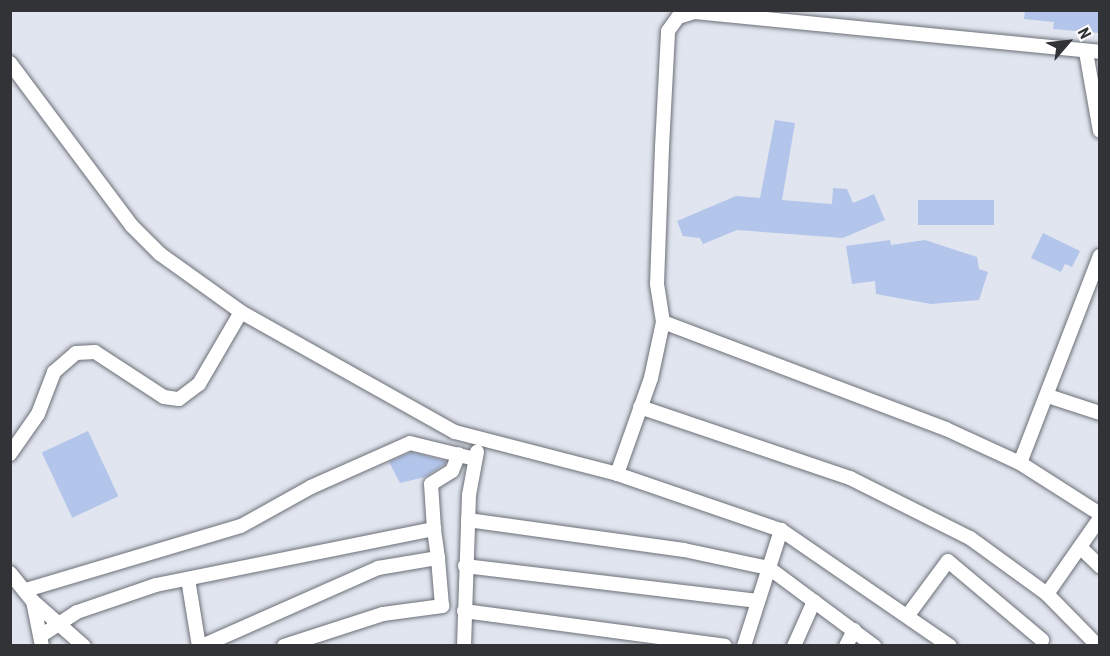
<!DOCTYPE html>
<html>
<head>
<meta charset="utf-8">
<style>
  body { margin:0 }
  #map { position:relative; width:1110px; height:656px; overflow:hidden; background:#e1e5ef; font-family:"Roboto Condensed",sans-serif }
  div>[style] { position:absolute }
  .building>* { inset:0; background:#b3c5ea; transform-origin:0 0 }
  .roads { filter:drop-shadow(0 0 2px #6b6f77) drop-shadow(0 0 2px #6b6f77) }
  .street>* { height:14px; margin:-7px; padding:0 7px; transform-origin:7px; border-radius:7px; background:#fff }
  span { translate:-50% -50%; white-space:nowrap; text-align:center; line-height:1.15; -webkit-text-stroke:4.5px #fff; paint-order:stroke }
  .frame { position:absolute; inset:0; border:12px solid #313336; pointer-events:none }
  .north { position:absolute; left:1038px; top:12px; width:60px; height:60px; -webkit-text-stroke:4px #fff; paint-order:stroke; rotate:62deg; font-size:16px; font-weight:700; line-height:24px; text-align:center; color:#313336 }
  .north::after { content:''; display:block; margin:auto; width:21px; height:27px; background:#313336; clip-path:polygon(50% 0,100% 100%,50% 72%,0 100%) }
</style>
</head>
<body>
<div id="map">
  <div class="building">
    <i style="clip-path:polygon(1025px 10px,1100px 11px,1100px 33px,1053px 29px,1054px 22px,1024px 19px)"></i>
    <i style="clip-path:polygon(775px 120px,795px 123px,782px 200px,832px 204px,833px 188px,847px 189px,853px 203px,874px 194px,885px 220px,843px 238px,737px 230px,703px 244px,700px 238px,683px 236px,677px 221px,736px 196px,760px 198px)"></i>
    <i style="left:994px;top:200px;width:25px;height:76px;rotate:90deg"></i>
    <i style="clip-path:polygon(1043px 233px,1080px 251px,1072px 267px,1065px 264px,1061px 272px,1031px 258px)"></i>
    <i style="clip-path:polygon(890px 240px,891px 245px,925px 240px,977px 257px,979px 269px,988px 272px,979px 300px,931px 304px,876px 294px,875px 281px,852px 284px,846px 246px)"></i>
    <i style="left:88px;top:431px;width:72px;height:51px;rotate:65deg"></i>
    <i style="clip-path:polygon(411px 452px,445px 461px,445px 464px,425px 477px,400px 483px,389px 462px)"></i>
  </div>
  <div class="roads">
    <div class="street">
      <i style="left:1086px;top:52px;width:80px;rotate:80deg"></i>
      <i style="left:10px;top:63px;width:204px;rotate:53.2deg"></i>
      <i style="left:132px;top:226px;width:40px;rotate:45deg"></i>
      <i style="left:160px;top:254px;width:100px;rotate:35.6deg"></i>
      <i style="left:241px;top:312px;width:245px;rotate:29.3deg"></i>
      <i style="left:455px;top:432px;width:167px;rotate:14.5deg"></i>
      <i style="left:617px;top:474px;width:173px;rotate:18.9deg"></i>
      <i style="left:781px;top:530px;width:205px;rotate:34.5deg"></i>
      <i style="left:663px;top:322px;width:303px;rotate:20.7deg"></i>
      <i style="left:946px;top:429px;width:81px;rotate:24.7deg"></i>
      <i style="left:1020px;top:463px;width:95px;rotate:32.5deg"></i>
      <i style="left:1048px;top:396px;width:55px;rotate:18.1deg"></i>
      <i style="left:640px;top:407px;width:222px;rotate:18.7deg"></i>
      <i style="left:850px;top:478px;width:134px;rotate:26.6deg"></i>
      <i style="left:970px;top:538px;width:95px;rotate:36deg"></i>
      <i style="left:1047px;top:594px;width:93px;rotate:-55.1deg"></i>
      <i style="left:10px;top:454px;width:49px;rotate:-55deg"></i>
      <i style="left:38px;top:414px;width:45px;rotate:-69.1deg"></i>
      <i style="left:54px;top:372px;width:29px;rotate:-41deg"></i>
      <i style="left:76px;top:353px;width:19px;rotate:-3deg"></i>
      <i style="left:95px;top:352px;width:82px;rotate:33.1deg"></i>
      <i style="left:164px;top:397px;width:15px;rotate:8deg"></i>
      <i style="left:179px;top:399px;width:25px;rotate:-37deg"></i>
      <i style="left:199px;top:384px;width:83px;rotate:-59.7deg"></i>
      <i style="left:1020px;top:463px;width:222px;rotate:-68.9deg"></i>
      <i style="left:617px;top:474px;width:102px;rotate:-70.5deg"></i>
      <i style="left:651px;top:378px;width:57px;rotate:-77.9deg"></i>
      <i style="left:663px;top:322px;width:38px;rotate:-99deg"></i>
      <i style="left:657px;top:284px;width:137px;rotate:-87.9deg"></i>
      <i style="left:662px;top:147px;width:116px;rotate:-87deg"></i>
      <i style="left:668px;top:31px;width:17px;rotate:-54deg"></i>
      <i style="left:678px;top:17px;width:17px;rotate:-17deg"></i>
      <i style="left:694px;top:12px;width:408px;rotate:5.6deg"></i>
      <i style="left:468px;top:520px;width:218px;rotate:7.9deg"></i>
      <i style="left:684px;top:550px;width:87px;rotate:12deg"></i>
      <i style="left:769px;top:568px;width:131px;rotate:36.6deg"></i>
      <i style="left:1080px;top:547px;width:28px;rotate:44deg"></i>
      <i style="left:465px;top:566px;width:295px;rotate:6.8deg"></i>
      <i style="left:10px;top:573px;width:36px;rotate:51deg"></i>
      <i style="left:33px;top:601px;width:46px;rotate:78.7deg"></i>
      <i style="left:188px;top:579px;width:68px;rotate:80.7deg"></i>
      <i style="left:26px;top:590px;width:224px;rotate:-16.6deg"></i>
      <i style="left:241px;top:526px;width:80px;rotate:-29.1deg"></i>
      <i style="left:311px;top:487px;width:108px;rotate:-24deg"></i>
      <i style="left:410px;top:443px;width:67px;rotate:13.8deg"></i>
      <i style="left:1047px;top:594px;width:73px;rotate:45.6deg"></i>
      <i style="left:35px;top:603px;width:65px;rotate:41.3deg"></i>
      <i style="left:464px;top:611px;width:263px;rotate:7.6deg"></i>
      <i style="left:908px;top:615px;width:67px;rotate:-53.5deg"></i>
      <i style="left:948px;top:561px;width:123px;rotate:40deg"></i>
      <i style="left:42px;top:635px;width:42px;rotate:-33.3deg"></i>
      <i style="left:77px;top:612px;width:83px;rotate:-18.9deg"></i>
      <i style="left:156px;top:585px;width:284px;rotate:-11.4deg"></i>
      <i style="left:434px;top:529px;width:45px;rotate:-93.8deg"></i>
      <i style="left:431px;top:484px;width:25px;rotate:-32deg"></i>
      <i style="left:452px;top:471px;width:18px;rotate:-68deg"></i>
      <i style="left:202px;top:646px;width:193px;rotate:-23.9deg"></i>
      <i style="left:378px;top:568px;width:61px;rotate:-9.5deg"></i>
      <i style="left:438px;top:558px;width:29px;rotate:-98deg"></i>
      <i style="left:284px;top:646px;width:104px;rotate:-17.9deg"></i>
      <i style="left:383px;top:614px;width:60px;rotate:-7.7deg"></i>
      <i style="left:442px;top:606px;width:48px;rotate:-94.8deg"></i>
      <i style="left:464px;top:646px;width:151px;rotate:-88.1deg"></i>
      <i style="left:469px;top:495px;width:44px;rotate:-79.5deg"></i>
      <i style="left:744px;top:646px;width:122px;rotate:-72.3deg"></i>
      <i style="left:794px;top:646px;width:49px;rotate:-66deg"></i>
      <i style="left:846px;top:646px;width:18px;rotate:-63deg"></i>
    </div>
  </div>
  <div class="frame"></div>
  <div class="north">N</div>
</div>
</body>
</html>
